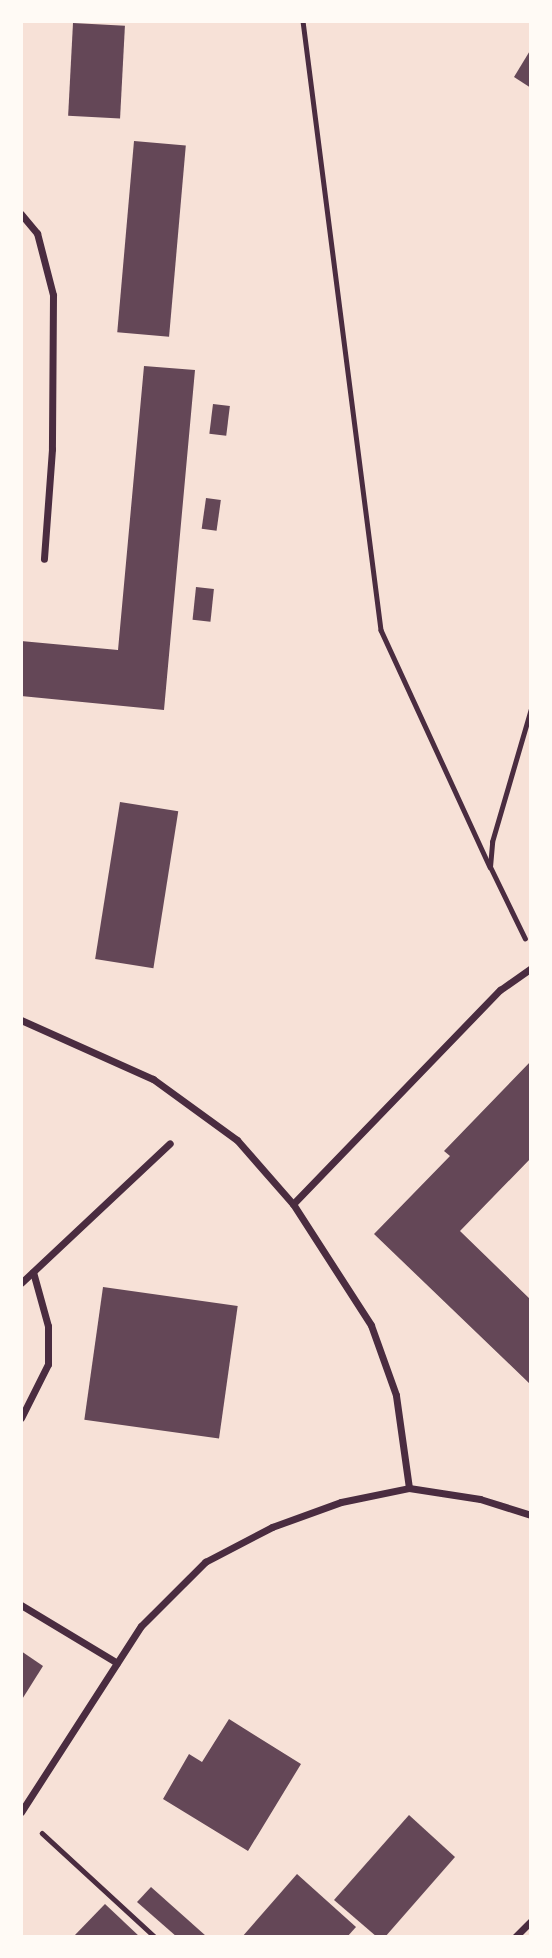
<!DOCTYPE html>
<html>
<head>
<meta charset="utf-8">
<style>
  body { margin:0 }
  #map { position:relative; width:552px; height:1958px; overflow:hidden; background:#f7e1d7; font-family:"Nunito Sans",sans-serif }
  div>[style] { position:absolute }
  .building>* { inset:0; background:#644757; transform-origin:0 0 }
  .path>* { height:4.5px; margin:-2.25px; padding:0 2.25px; transform-origin:2.25px; border-radius:2.25px; background:#4a2c40 }
  .minor>* { height:7px; margin:-3.5px; padding:0 3.5px; transform-origin:3.5px; border-radius:3.5px; background:#4a2c40 }
  span { translate:-50% -50%; white-space:nowrap; text-align:center; line-height:1.15; -webkit-text-stroke:5px #fffaf5; paint-order:stroke }
  .frame { position:absolute; inset:0; border:23px solid #fffaf5; pointer-events:none }
</style>
</head>
<body>
<div id="map">
  <div class="building">
    <i style="left:73px;top:23px;width:52px;height:93px;rotate:3deg"></i>
    <i style="clip-path:polygon(531px 49px,531px 88px,514px 77px)"></i>
    <i style="left:134px;top:141px;width:52px;height:192px;rotate:5deg"></i>
    <i style="clip-path:polygon(144px 366px,195px 370px,164px 710px,21px 696px,21px 641px,118px 650px)"></i>
    <i style="left:213px;top:404px;width:17px;height:30px;rotate:7deg"></i>
    <i style="left:206px;top:498px;width:15px;height:31px;rotate:8deg"></i>
    <i style="left:196px;top:587px;width:18px;height:33px;rotate:6deg"></i>
    <i style="left:120px;top:802px;width:59px;height:159px;rotate:9deg"></i>
    <i style="clip-path:polygon(531px 1061px,531px 1158px,460px 1231px,531px 1300px,530px 1384px,374px 1234px,450px 1156px,444px 1151px)"></i>
    <i style="left:103px;top:1287px;width:136px;height:134px;rotate:8deg"></i>
    <i style="clip-path:polygon(21px 1651px,43px 1666px,21px 1701px)"></i>
    <i style="clip-path:polygon(229px 1719px,301px 1764px,248px 1851px,163px 1799px,189px 1754px,202px 1762px)"></i>
    <i style="clip-path:polygon(409px 1815px,455px 1857px,385px 1937px,377px 1937px,334px 1900px)"></i>
    <i style="clip-path:polygon(297px 1874px,356px 1927px,347px 1937px,242px 1937px)"></i>
    <i style="clip-path:polygon(151px 1887px,206px 1936px,205px 1937px,177px 1937px,137px 1902px)"></i>
    <i style="clip-path:polygon(105px 1904px,140px 1937px,73px 1937px)"></i>
  </div>
  <div class="path">
    <i style="left:303px;top:21px;width:614px;rotate:82.7deg"></i>
    <i style="left:381px;top:630px;width:261px;rotate:65.3deg"></i>
    <i style="left:525px;top:939px;width:80px;rotate:-115.9deg"></i>
    <i style="left:490px;top:867px;width:25px;rotate:-85deg"></i>
    <i style="left:492px;top:842px;width:139px;rotate:-73.7deg"></i>
    <i style="left:42px;top:1833px;width:154px;rotate:42.6deg"></i>
  </div>
  <div class="minor">
    <i style="left:21px;top:214px;width:25px;rotate:50deg"></i>
    <i style="left:37px;top:233px;width:64px;rotate:75.5deg"></i>
    <i style="left:53px;top:295px;width:154px;rotate:90.4deg"></i>
    <i style="left:52px;top:449px;width:110px;rotate:94.2deg"></i>
    <i style="left:21px;top:1020px;width:145px;rotate:24.1deg"></i>
    <i style="left:153px;top:1079px;width:104px;rotate:36deg"></i>
    <i style="left:237px;top:1140px;width:85px;rotate:48.8deg"></i>
    <i style="left:21px;top:1283px;width:204px;rotate:-43.2deg"></i>
    <i style="left:21px;top:1418px;width:60px;rotate:-63.4deg"></i>
    <i style="left:48px;top:1364px;width:38px;rotate:-90deg"></i>
    <i style="left:48px;top:1326px;width:56px;rotate:-105.5deg"></i>
    <i style="left:409px;top:1488px;width:94px;rotate:-98deg"></i>
    <i style="left:396px;top:1395px;width:74px;rotate:-109.7deg"></i>
    <i style="left:371px;top:1325px;width:144px;rotate:-122.8deg"></i>
    <i style="left:293px;top:1204px;width:298px;rotate:-46deg"></i>
    <i style="left:500px;top:990px;width:38px;rotate:-35deg"></i>
    <i style="left:21px;top:1605px;width:112px;rotate:31.1deg"></i>
    <i style="left:21px;top:1812px;width:221px;rotate:-57.2deg"></i>
    <i style="left:141px;top:1626px;width:91px;rotate:-45deg"></i>
    <i style="left:205px;top:1562px;width:76px;rotate:-27.6deg"></i>
    <i style="left:272px;top:1527px;width:73px;rotate:-19.9deg"></i>
    <i style="left:341px;top:1502px;width:69px;rotate:-11.6deg"></i>
    <i style="left:409px;top:1488px;width:72px;rotate:8.8deg"></i>
    <i style="left:480px;top:1499px;width:53px;rotate:17.4deg"></i>
    <i style="left:515px;top:1937px;width:23px;rotate:-45deg"></i>
  </div>
  <div class="frame"></div>
</div>
</body>
</html>
